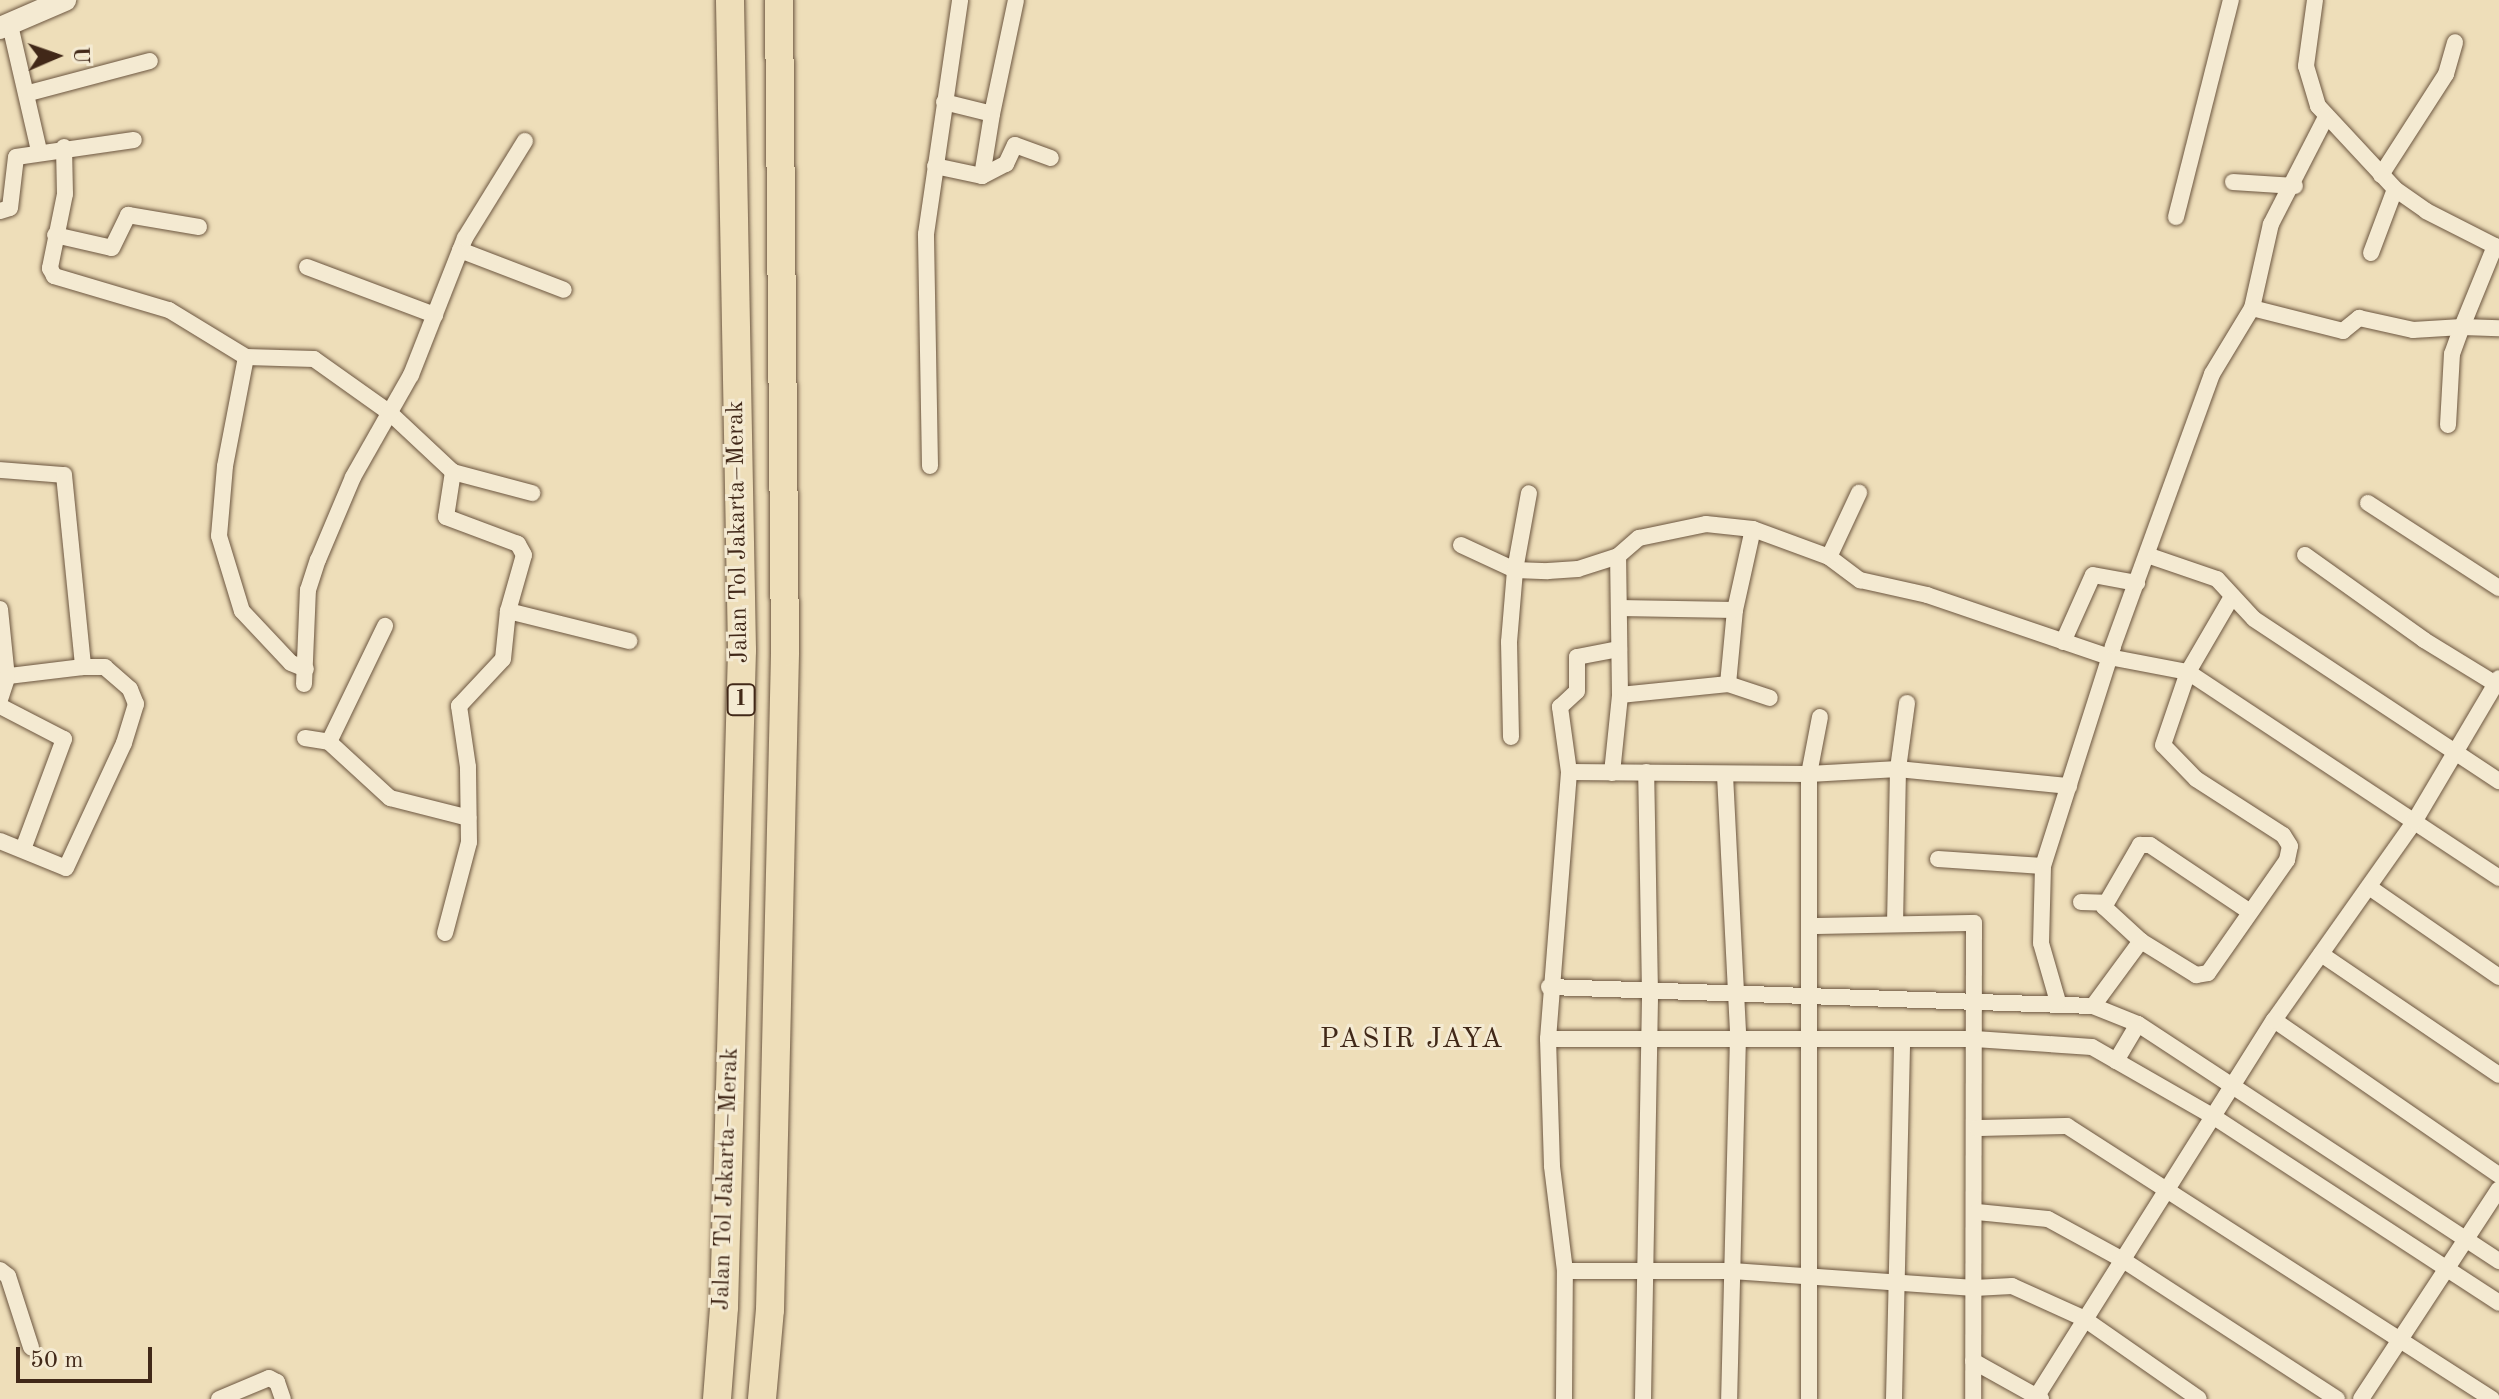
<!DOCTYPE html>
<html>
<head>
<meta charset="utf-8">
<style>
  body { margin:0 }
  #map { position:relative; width:2499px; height:1399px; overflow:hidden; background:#eedeb9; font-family:"Old Standard TT",serif }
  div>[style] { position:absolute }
  .roads { filter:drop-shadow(0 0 2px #6c5640) drop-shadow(0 0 2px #6c5640) }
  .street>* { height:16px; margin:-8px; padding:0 8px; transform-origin:8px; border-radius:8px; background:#f4ead2 }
  .secondary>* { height:22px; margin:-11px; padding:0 11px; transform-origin:11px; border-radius:11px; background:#f4ead2 }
  .highway>* { height:28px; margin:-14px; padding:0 14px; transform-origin:14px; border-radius:14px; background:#eedeb9 }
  span { translate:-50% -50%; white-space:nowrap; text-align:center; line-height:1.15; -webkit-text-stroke:6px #f4ead2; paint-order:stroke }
  .shield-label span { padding:2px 6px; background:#f4ead2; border:2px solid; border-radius:6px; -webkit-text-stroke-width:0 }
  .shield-label { font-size:22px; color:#412818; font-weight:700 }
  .street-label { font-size:24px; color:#412818 }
  .quarter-label { font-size:28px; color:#412818; letter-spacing:2px }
  .north { position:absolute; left:16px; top:16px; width:80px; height:80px; -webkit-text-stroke:6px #f4ead2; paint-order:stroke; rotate:88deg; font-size:22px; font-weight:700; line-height:32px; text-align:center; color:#412818 }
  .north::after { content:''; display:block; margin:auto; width:28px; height:36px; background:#412818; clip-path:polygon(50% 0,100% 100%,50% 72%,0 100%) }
  .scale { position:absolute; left:16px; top:1347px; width:136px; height:36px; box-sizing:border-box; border:4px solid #412818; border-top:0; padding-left:10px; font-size:24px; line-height:28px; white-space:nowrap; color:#412818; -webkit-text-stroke:6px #f4ead2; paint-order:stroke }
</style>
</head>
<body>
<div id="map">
  <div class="roads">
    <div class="street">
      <i style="left:2315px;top:0;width:67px;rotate:97.8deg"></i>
      <i style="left:2306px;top:66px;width:42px;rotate:73.3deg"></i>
      <i style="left:2318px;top:106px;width:113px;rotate:47.1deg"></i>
      <i style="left:2395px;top:189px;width:38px;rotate:35deg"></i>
      <i style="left:2426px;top:211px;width:82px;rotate:26.9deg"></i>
      <i style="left:10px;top:25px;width:129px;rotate:77deg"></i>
      <i style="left:29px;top:93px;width:125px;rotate:-14.8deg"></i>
      <i style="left:944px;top:102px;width:49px;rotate:14deg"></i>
      <i style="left:992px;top:114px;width:116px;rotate:-78.1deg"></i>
      <i style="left:64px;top:147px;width:47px;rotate:88.8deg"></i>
      <i style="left:65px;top:194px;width:76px;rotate:101.5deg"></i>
      <i style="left:50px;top:268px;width:9px;rotate:63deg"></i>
      <i style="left:54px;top:276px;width:120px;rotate:16.5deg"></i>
      <i style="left:169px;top:310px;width:90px;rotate:31.4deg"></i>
      <i style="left:246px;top:357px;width:68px;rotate:1.7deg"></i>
      <i style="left:314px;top:359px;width:93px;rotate:35.4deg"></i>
      <i style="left:390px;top:413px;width:86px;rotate:43.1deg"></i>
      <i style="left:453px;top:472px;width:82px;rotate:14.9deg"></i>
      <i style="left:935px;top:166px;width:48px;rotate:12deg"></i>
      <i style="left:982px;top:176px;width:63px;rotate:-80.8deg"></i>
      <i style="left:2381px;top:175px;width:120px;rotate:-57.2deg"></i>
      <i style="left:2446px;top:74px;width:33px;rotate:-74deg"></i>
      <i style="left:982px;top:176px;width:27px;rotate:-27deg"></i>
      <i style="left:1006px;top:164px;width:21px;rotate:-65deg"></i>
      <i style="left:1015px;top:145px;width:38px;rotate:20deg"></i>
      <i style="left:2233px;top:182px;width:62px;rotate:3.7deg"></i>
      <i style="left:0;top:211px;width:10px;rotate:-17deg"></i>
      <i style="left:10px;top:208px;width:51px;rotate:-83.3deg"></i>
      <i style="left:16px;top:157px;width:119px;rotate:-8.2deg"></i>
      <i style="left:2176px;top:217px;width:224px;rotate:-75.8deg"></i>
      <i style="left:55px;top:235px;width:58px;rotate:12.8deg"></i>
      <i style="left:112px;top:248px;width:37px;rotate:-64deg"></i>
      <i style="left:128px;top:215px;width:72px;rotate:9.6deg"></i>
      <i style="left:2495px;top:246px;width:87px;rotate:112.2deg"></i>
      <i style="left:2462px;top:327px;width:37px;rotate:2deg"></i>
      <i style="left:460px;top:250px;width:111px;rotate:21deg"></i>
      <i style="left:2371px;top:253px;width:68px;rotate:-69.4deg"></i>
      <i style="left:307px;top:267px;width:137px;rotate:20.6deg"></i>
      <i style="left:2252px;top:308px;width:94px;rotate:14.2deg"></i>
      <i style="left:2343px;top:331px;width:21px;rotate:-39deg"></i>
      <i style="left:2359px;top:318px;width:55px;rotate:12.5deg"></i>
      <i style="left:2413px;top:330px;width:49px;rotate:-3.5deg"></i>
      <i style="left:246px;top:357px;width:111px;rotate:100.9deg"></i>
      <i style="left:225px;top:466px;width:70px;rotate:94.9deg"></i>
      <i style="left:219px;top:536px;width:78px;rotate:73deg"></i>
      <i style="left:242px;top:611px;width:71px;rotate:46.7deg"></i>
      <i style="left:291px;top:663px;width:16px;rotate:22deg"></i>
      <i style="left:2448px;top:425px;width:71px;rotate:-86.8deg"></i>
      <i style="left:2452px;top:354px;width:29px;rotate:-70deg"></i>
      <i style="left:930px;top:466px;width:232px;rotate:-91deg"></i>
      <i style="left:926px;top:234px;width:236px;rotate:-81.7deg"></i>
      <i style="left:0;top:470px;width:64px;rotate:4.5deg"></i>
      <i style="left:64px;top:475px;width:193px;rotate:84.3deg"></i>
      <i style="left:83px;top:667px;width:84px;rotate:173.1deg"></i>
      <i style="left:2368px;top:503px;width:156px;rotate:33deg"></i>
      <i style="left:1461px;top:545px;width:60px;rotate:24.8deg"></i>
      <i style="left:1515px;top:570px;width:33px;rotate:2deg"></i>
      <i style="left:1548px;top:571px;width:30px;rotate:-4deg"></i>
      <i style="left:1578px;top:569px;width:42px;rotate:-18deg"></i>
      <i style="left:1618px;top:556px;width:28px;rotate:-41deg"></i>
      <i style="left:1639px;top:538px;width:68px;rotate:-11.8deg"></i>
      <i style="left:1706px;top:524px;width:47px;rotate:6.1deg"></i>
      <i style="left:1753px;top:529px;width:81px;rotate:20.2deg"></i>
      <i style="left:1829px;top:557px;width:39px;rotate:37deg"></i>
      <i style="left:1860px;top:580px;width:69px;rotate:12.6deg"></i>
      <i style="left:1927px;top:595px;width:192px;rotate:18.8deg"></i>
      <i style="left:2109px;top:657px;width:80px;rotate:10.8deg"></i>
      <i style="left:2188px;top:672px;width:373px;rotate:33.5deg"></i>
      <i style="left:2147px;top:555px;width:74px;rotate:18.9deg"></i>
      <i style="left:2217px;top:579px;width:54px;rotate:47.2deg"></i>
      <i style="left:2254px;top:619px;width:294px;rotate:33.5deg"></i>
      <i style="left:2305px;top:555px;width:146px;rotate:35.5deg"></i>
      <i style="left:2424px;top:640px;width:88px;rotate:31.5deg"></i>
      <i style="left:1829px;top:557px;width:71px;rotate:-64.9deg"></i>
      <i style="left:1619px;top:608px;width:116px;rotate:1deg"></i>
      <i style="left:0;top:609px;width:69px;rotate:84.2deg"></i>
      <i style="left:7px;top:678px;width:23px;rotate:108deg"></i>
      <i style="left:508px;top:611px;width:125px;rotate:13.9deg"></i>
      <i style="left:2063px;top:642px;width:73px;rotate:-65.9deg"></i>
      <i style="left:2093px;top:575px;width:45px;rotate:10.3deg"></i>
      <i style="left:304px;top:684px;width:94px;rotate:-87.6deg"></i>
      <i style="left:308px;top:590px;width:32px;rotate:-72deg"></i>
      <i style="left:318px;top:560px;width:90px;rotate:-67.1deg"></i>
      <i style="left:353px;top:477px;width:117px;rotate:-60.4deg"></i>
      <i style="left:411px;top:375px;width:147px;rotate:-68.5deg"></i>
      <i style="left:465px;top:238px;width:114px;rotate:-58.3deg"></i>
      <i style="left:1728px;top:684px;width:74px;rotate:-84.6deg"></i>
      <i style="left:1735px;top:610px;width:83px;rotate:-77.5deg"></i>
      <i style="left:1620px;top:695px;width:109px;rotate:-5.8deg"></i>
      <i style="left:1728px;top:684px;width:44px;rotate:18.4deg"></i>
      <i style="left:1907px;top:703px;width:67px;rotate:97.8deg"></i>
      <i style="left:1898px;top:769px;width:172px;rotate:5.7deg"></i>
      <i style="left:0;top:706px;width:72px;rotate:27.3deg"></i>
      <i style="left:64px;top:739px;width:117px;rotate:110.4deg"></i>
      <i style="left:1511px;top:737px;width:95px;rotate:-91.2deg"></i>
      <i style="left:1509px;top:642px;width:72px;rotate:-85.2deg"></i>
      <i style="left:1515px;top:570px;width:78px;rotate:-79.7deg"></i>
      <i style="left:305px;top:738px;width:24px;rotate:9deg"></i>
      <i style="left:329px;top:742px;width:83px;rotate:42.6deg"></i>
      <i style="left:390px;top:798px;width:81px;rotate:14.2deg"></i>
      <i style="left:329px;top:742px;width:129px;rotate:-64.2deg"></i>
      <i style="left:1569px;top:772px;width:66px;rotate:-97.9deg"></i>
      <i style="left:1560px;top:707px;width:23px;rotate:-43deg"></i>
      <i style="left:1577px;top:691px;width:34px;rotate:-90deg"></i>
      <i style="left:1577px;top:657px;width:43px;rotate:-10.8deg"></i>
      <i style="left:1612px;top:773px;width:78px;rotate:-84.1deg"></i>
      <i style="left:1620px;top:695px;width:139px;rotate:-90.8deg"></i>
      <i style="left:1725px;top:775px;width:261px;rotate:87.1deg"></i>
      <i style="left:1738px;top:1036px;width:363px;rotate:91.4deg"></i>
      <i style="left:0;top:841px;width:71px;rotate:22.2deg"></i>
      <i style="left:66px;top:868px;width:138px;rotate:-65.1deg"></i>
      <i style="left:124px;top:743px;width:41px;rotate:-72.9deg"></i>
      <i style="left:136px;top:704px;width:16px;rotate:-112deg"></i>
      <i style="left:130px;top:689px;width:33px;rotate:-139deg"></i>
      <i style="left:105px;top:667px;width:22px;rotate:180deg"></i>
      <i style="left:1938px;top:859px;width:105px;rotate:3.8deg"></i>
      <i style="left:2369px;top:887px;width:158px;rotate:34.7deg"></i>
      <i style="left:2081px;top:902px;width:24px;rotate:2deg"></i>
      <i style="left:1812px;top:926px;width:162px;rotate:-1.1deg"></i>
      <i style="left:1974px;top:923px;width:476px;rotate:90.1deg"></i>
      <i style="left:445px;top:933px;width:94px;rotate:-75.2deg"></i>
      <i style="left:469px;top:842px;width:75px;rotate:-90.8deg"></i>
      <i style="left:468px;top:767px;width:62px;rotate:-98.4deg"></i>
      <i style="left:459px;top:706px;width:64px;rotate:-46.9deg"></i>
      <i style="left:503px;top:659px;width:48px;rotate:-84.1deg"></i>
      <i style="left:508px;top:611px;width:58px;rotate:-74.1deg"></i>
      <i style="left:524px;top:555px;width:13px;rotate:-119deg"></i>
      <i style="left:518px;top:544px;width:77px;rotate:-159.4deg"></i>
      <i style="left:446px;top:517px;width:46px;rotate:-81.2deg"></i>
      <i style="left:2141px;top:941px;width:50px;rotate:-137.4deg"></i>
      <i style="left:2104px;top:907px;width:72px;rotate:-59.9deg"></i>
      <i style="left:2140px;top:845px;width:10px"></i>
      <i style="left:2150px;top:845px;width:120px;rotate:33.8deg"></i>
      <i style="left:2321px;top:954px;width:215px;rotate:34.2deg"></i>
      <i style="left:1549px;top:987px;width:544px;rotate:2deg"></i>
      <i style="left:2093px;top:1006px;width:48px;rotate:21.8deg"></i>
      <i style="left:2138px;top:1024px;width:432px;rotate:33.3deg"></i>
      <i style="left:2058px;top:1002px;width:61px;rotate:-106.1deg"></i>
      <i style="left:2041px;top:943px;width:77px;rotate:-88.5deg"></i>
      <i style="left:2043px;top:866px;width:231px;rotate:-72.3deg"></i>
      <i style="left:2113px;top:646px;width:289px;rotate:-70deg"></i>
      <i style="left:2212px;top:374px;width:77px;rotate:-58.8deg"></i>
      <i style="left:2252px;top:308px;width:86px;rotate:-77.3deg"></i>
      <i style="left:2271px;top:224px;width:120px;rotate:-62.8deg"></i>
      <i style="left:2093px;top:1006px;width:81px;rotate:-53.6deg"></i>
      <i style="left:2141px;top:941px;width:65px;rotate:31.7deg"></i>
      <i style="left:2196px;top:975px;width:12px;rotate:-9deg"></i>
      <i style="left:2208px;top:973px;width:138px;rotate:-55deg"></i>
      <i style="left:2287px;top:860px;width:14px;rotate:-78deg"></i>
      <i style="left:2290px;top:846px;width:13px;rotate:-122deg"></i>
      <i style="left:2283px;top:835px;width:103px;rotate:-147.2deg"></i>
      <i style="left:2196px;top:779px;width:47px;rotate:-134.1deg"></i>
      <i style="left:2163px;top:745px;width:77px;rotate:-71.1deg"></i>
      <i style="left:2188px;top:672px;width:86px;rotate:-59.8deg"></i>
      <i style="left:2274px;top:1020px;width:273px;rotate:34.6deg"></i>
      <i style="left:1548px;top:1039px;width:427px"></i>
      <i style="left:1975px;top:1039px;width:117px;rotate:3.9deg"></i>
      <i style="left:2092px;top:1047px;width:141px;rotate:29.8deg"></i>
      <i style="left:2214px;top:1117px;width:340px;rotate:33.1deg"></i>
      <i style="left:2116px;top:1061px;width:43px;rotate:-59.3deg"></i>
      <i style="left:1977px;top:1128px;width:90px;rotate:-1.3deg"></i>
      <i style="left:2067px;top:1126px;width:505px;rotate:32.71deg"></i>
      <i style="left:1977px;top:1212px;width:71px;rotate:5.6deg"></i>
      <i style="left:2048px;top:1219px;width:85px;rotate:28.7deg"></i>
      <i style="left:2123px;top:1260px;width:255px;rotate:33deg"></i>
      <i style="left:0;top:1270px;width:10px;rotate:37deg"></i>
      <i style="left:8px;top:1276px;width:75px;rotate:72.1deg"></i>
      <i style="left:1565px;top:1271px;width:167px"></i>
      <i style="left:1732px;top:1271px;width:243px;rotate:4deg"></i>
      <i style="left:1974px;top:1288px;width:38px;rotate:-3deg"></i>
      <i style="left:2012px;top:1286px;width:78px;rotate:24.3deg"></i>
      <i style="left:2083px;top:1318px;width:141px;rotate:34.9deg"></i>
      <i style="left:1973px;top:1361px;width:78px;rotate:29.2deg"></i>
      <i style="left:219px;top:1399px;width:54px;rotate:-22.8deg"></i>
      <i style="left:269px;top:1378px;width:9px;rotate:27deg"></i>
      <i style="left:277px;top:1382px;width:18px;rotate:71deg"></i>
      <i style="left:1564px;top:1399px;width:128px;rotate:-89.6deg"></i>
      <i style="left:1565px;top:1271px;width:106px;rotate:-97.1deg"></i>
      <i style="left:1552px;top:1166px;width:127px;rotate:-91.8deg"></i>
      <i style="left:1548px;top:1039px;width:268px;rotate:-85.5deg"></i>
      <i style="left:1569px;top:772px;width:240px;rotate:0.5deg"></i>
      <i style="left:1809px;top:774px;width:89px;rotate:-3.2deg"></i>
      <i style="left:1898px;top:769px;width:154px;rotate:91.1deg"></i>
      <i style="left:1643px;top:1399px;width:406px;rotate:-89deg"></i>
      <i style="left:1650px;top:993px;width:221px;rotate:-91deg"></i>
      <i style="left:1809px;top:1399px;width:625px;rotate:-90deg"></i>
      <i style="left:1809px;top:774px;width:58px;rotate:-79.1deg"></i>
      <i style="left:1894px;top:1399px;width:360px;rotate:-88.7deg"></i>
      <i style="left:2035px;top:1399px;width:448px;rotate:-57.8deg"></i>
      <i style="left:2274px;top:1020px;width:242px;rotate:-54.7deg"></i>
      <i style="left:2414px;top:822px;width:167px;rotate:-59.4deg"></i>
      <i style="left:2361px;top:1399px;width:251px;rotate:-56.7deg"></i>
    </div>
    <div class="secondary">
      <i style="left:0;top:28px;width:71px;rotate:-23.3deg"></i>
    </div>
    <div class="highway">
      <i style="left:717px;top:1399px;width:92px;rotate:-85.6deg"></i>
      <i style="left:724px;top:1307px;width:657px;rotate:-88.43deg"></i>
      <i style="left:742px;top:650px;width:650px;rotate:-91.06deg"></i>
      <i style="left:762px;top:1399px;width:89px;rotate:-84.9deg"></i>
      <i style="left:770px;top:1310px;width:658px;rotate:-88.69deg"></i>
      <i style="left:785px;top:652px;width:652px;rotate:-90.53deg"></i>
    </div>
  </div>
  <div class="shield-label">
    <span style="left:741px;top:700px">1</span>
  </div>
  <div class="street-label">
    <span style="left:739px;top:532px;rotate:-91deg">Jalan Tol Jakarta–Merak</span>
    <span style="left:727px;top:1179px;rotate:-88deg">Jalan Tol Jakarta–Merak</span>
  </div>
  <div class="quarter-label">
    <span style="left:1412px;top:1040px">PASIR JAYA</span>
  </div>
  <div class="north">U</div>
  <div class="scale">50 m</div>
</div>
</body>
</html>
